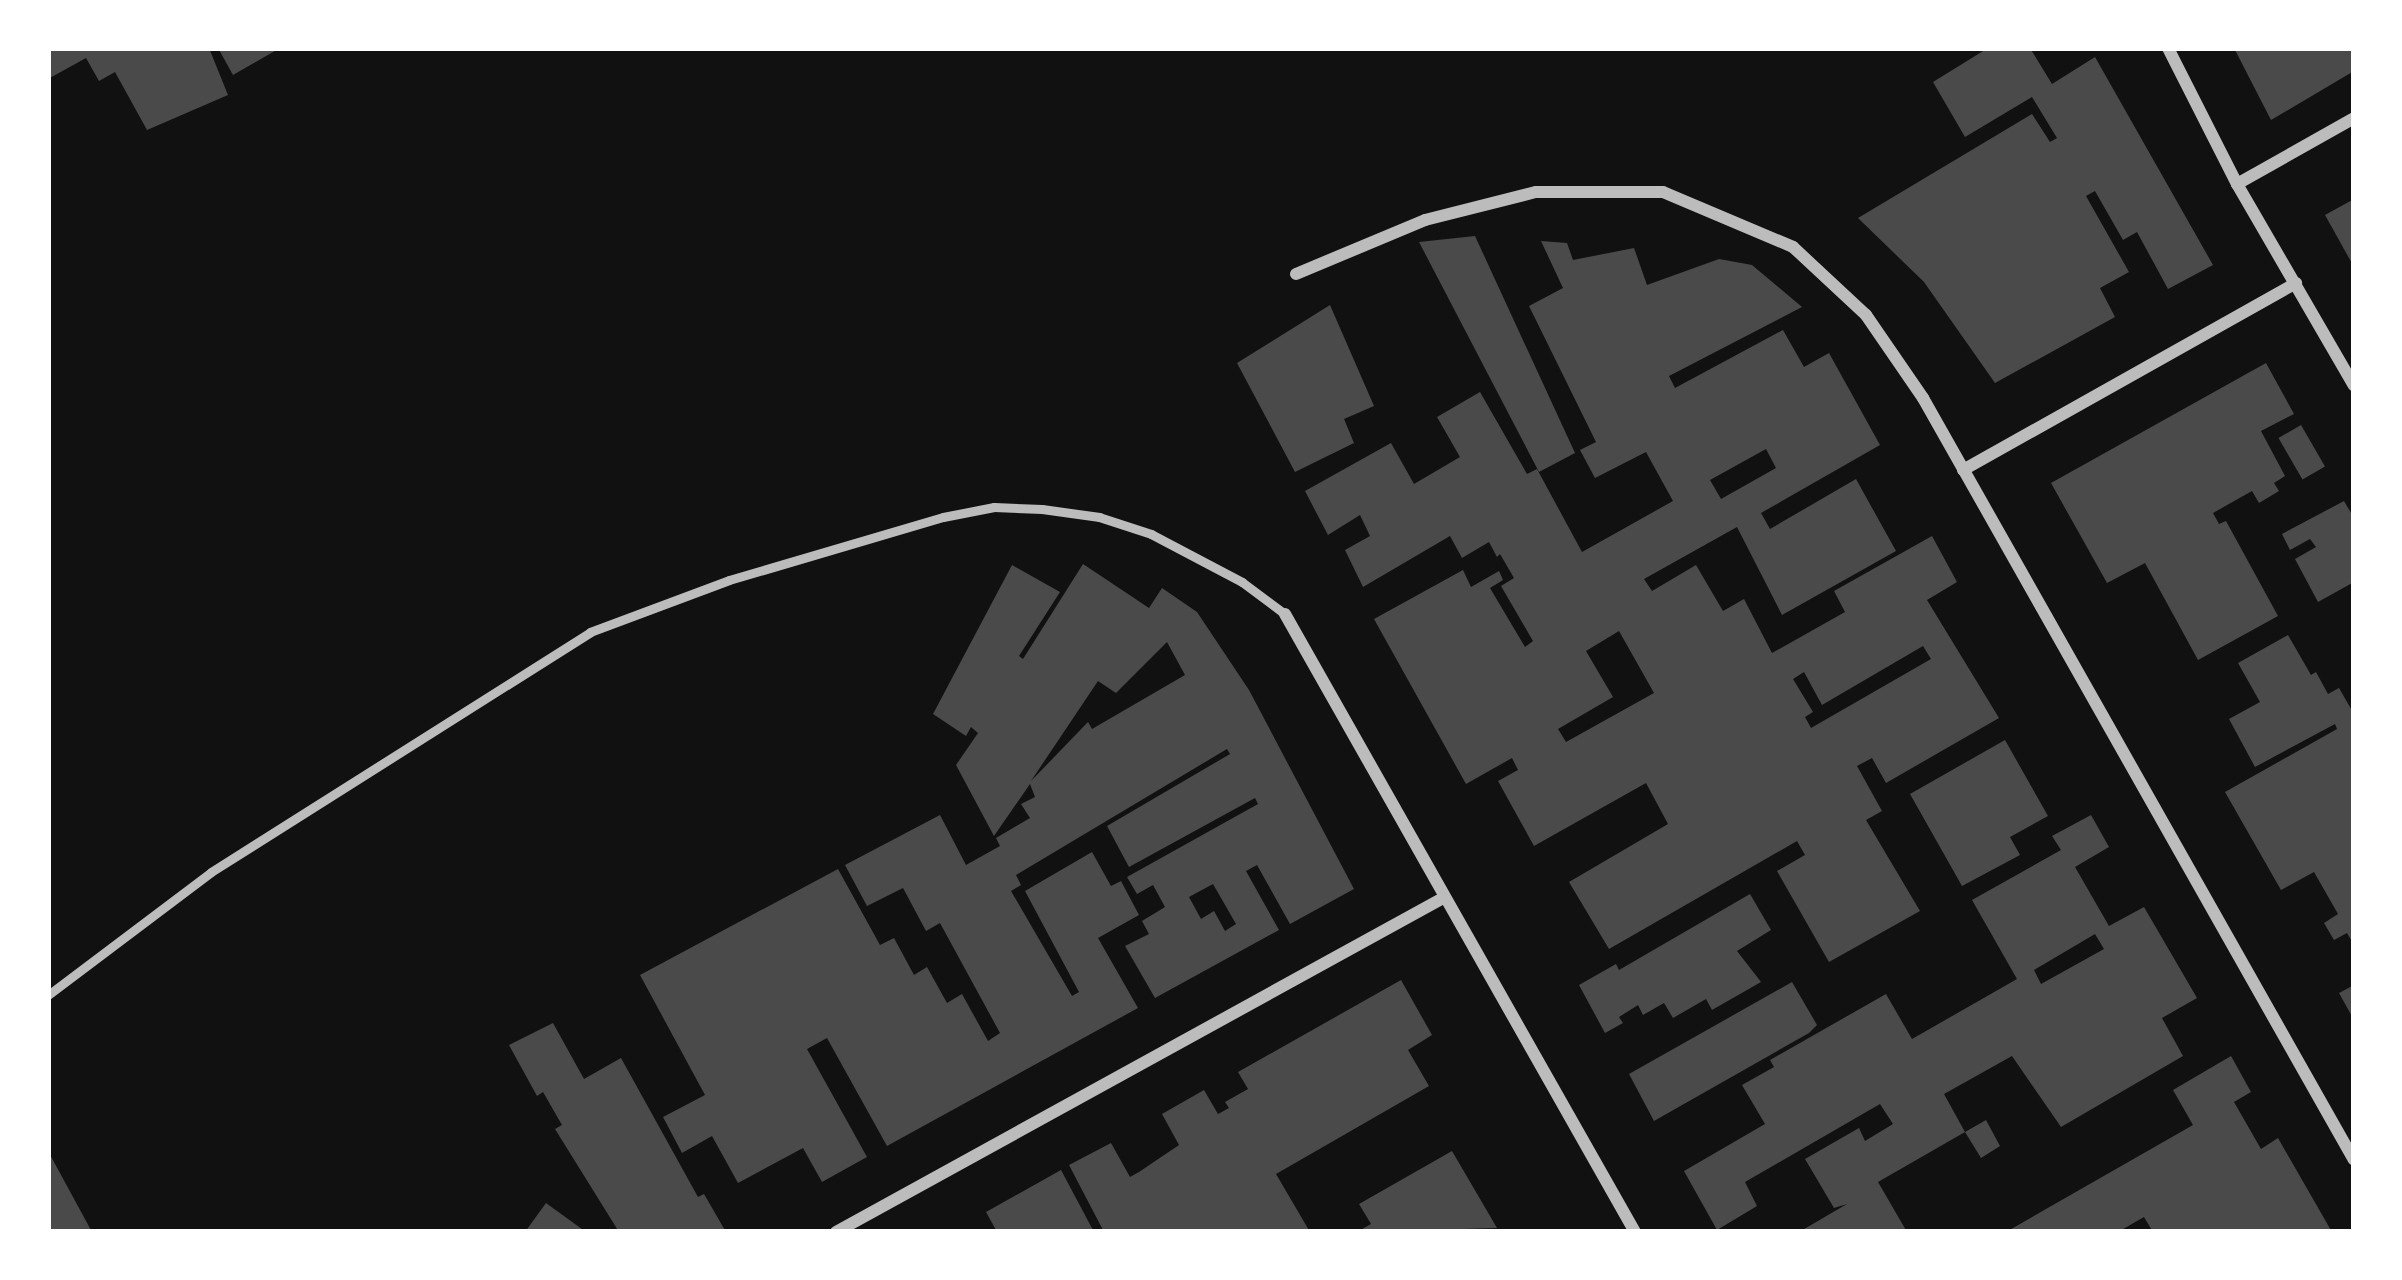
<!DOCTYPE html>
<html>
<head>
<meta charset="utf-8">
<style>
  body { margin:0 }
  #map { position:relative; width:2402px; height:1280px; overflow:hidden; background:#111; font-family:"Alegreya Sans",sans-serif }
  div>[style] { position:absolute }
  .building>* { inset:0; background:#4a4a4a; transform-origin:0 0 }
  .service>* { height:9px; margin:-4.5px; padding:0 4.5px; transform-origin:4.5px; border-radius:4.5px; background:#bcbcbc }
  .minor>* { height:12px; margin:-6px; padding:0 6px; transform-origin:6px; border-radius:6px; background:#bcbcbc }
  span { translate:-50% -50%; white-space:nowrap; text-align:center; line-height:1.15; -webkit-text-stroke:12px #fff; paint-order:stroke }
  .frame { position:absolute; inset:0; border:51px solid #fff; pointer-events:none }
</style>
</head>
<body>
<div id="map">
  <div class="building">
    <i style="clip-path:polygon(48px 48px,209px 48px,228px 95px,147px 130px,115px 72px,99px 81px,86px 58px,48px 79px)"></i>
    <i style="clip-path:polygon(218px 48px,280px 48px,233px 75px)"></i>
    <i style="clip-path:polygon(1988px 48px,2030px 48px,2052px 84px,2095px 57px,2213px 265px,2168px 289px,2137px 232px,2123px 240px,2095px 191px,2086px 196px,2129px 272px,2100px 288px,2115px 317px,1995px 383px,1924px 282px,1858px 218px,2032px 114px,2050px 142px,2057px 138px,2032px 97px,1965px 137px,1933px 82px)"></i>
    <i style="clip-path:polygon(2234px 48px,2354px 48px,2354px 71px,2271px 120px)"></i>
    <i style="clip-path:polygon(2354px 199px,2354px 267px,2325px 215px)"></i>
    <i style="clip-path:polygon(1475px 236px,1575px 453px,1539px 472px,1419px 242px)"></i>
    <i style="clip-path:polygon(evenodd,1541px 241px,1567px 243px,1573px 260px,1634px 248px,1647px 285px,1719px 259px,1752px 265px,1802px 307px,1669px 376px,1675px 388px,1783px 330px,1804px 367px,1829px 353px,1880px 445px,1761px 513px,1770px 529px,1856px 479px,1896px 551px,1782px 615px,1737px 527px,1644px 579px,1652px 591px,1696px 565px,1723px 611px,1744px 599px,1772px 653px,1845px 612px,1834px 591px,1932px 536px,1957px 582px,1927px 600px,1999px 718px,1886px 783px,1872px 758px,1857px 766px,1882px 811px,1866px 820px,1920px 911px,1829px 962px,1777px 871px,1805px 855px,1797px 841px,1609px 949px,1569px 882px,1668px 824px,1646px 783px,1534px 846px,1498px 781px,1518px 770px,1512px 758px,1466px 784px,1374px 619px,1463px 570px,1471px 587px,1499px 571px,1503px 580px,1490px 588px,1525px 647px,1533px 641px,1501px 586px,1514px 578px,1500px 554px,1497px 557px,1489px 542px,1462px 558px,1450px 536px,1363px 587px,1345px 550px,1370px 536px,1360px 515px,1328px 535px,1305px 491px,1391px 443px,1414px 484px,1460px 457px,1437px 417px,1480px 392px,1527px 474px,1537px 469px,1582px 552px,1673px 501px,1646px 452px,1595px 478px,1580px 450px,1596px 442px,1529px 306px,1563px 288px,1541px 241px,1766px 449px,1776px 468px,1721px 499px,1710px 480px,1766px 449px,1541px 241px,1619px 631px,1654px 693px,1566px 742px,1558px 729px,1613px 697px,1586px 651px,1619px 631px,1541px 241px,1923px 646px,1931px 659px,1811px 728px,1805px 717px,1813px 712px,1793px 679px,1804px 672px,1822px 705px,1923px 646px)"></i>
    <i style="clip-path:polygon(1330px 305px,1374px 406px,1344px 419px,1354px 443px,1295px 472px,1237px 363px)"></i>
    <i style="clip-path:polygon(2266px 363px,2294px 414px,2261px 431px,2285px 476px,2274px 483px,2279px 491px,2259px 503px,2252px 491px,2213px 513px,2219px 524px,2226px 521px,2278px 616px,2198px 660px,2145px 563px,2107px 583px,2051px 483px)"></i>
    <i style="left:2301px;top:425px;width:48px;height:26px;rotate:60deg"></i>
    <i style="clip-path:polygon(2344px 501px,2354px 518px,2354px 582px,2318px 602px,2295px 559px,2316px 547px,2310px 539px,2290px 550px,2282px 534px)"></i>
    <i style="clip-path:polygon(evenodd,1083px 564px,1149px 608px,1162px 588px,1197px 612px,1249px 690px,1354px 889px,1290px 924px,1257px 865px,1246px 871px,1279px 930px,1155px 998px,1125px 946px,1149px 934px,1142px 921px,1165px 907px,1153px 885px,1137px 894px,1127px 877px,1258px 804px,1255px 798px,1129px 867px,1107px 826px,1230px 754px,1227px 749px,1016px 875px,1021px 885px,1011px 891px,1072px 996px,1079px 992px,1025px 891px,1092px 852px,1111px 886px,1121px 881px,1139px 915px,1098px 938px,1138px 1008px,887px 1146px,827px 1038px,807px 1049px,867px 1157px,822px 1182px,803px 1148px,738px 1183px,712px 1136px,682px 1153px,663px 1117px,705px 1095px,640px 975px,838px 869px,880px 945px,894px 938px,914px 975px,927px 967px,947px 1003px,962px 994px,988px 1041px,1000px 1033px,940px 923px,926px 931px,903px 888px,867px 906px,845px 865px,940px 815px,966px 865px,1000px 846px,996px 838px,1030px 818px,1021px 804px,1035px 797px,1030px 784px,994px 836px,956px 765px,978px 733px,971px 727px,966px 736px,933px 714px,1012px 565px,1060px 592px,1019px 656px,1023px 659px,1083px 564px,1167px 642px,1185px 675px,1092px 729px,1088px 722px,1031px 781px,1098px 681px,1116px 693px,1167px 642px,1083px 564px,1213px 884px,1236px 924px,1225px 931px,1214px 911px,1201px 919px,1189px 897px,1213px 884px)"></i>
    <i style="clip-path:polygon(2288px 635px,2311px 675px,2316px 672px,2328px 694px,2339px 688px,2354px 714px,2354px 945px,2347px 933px,2334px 940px,2324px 923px,2338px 914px,2314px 872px,2281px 890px,2225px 792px,2337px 729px,2335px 724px,2255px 767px,2229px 719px,2260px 702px,2238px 663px)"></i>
    <i style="clip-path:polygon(2005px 740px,2048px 816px,2010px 837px,2020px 855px,1962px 886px,1910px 794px)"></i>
    <i style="clip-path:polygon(evenodd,2091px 815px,2109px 847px,2075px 867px,2109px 926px,2144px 907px,2197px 998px,2162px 1018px,2183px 1056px,2061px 1127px,2012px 1056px,1944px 1094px,1965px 1132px,1986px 1120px,2000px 1146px,1981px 1158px,1965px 1132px,1878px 1182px,1907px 1232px,1799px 1232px,1847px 1204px,1834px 1208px,1805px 1159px,1859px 1128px,1865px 1141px,1893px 1124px,1880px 1104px,1745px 1182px,1757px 1206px,1717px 1230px,1684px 1171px,1765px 1124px,1742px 1085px,1774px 1067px,1770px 1060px,1886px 994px,1912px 1039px,2017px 979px,1972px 900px,2061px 850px,2052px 836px,2091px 815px,2095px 934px,2104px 949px,2041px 984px,2034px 970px,2095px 934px)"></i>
    <i style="clip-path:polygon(1750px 894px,1771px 930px,1737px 951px,1761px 982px,1712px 1010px,1706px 999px,1673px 1018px,1664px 1003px,1643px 1015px,1638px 1005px,1619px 1017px,1623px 1023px,1605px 1033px,1579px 985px,1616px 964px,1619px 970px)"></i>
    <i style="clip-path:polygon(1401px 980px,1432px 1035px,1408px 1050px,1429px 1086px,1276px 1174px,1310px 1232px,1104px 1232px,1069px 1165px,1111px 1143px,1130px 1177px,1139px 1172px,1179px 1145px,1162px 1114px,1204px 1090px,1218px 1114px,1229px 1108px,1225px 1102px,1248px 1089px,1238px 1072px)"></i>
    <i style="clip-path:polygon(1792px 982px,1817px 1025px,1809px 1033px,1654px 1121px,1629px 1074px)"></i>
    <i style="clip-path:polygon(2354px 985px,2354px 1020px,2339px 993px)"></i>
    <i style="clip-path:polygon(553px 1023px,584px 1079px,621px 1058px,698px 1197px,704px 1194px,726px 1232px,619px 1232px,555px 1129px,562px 1125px,543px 1092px,537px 1096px,509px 1045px)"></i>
    <i style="clip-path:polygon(2231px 1056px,2251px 1092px,2234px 1102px,2261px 1149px,2278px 1138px,2332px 1232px,2153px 1232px,2144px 1217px,2118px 1232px,2006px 1232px,2193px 1125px,2173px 1090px)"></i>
    <i style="clip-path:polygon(48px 1151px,73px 1197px,92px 1232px,48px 1232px)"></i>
    <i style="clip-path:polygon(1452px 1151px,1497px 1228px,1357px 1232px,1371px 1224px,1359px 1204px)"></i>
    <i style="clip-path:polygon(1061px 1170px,1094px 1232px,997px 1232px,986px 1212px)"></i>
    <i style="clip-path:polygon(546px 1203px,586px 1232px,525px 1232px)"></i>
  </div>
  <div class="service">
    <i style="left:48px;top:995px;width:204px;rotate:-37deg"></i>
    <i style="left:211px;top:872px;width:449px;rotate:-32.3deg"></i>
    <i style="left:590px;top:632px;width:148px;rotate:-20.5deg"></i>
    <i style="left:729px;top:580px;width:223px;rotate:-16.4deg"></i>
    <i style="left:943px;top:517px;width:52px;rotate:-11.1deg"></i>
    <i style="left:994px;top:507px;width:48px;rotate:2.4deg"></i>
    <i style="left:1042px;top:509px;width:58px;rotate:8deg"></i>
    <i style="left:1099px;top:517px;width:55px;rotate:18.1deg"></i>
    <i style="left:1151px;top:534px;width:103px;rotate:27.8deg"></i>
    <i style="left:1242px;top:582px;width:54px;rotate:36.7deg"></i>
  </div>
  <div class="minor">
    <i style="left:2168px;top:48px;width:153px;rotate:63.1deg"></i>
    <i style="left:2237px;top:184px;width:233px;rotate:59.9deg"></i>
    <i style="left:2237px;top:184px;width:134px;rotate:-29.4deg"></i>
    <i style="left:1296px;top:274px;width:140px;rotate:-22.7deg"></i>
    <i style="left:1425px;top:220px;width:114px;rotate:-14.2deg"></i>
    <i style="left:1536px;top:192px;width:127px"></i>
    <i style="left:1663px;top:192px;width:141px;rotate:22.9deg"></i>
    <i style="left:1793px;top:247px;width:100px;rotate:43deg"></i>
    <i style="left:1866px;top:315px;width:101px;rotate:55.5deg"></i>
    <i style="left:1923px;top:398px;width:875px;rotate:60.51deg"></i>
    <i style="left:1963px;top:470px;width:382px;rotate:-29.3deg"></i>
    <i style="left:1285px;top:614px;width:710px;rotate:60.48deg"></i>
    <i style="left:836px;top:1232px;width:693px;rotate:-28.82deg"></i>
  </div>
  <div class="frame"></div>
</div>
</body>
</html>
